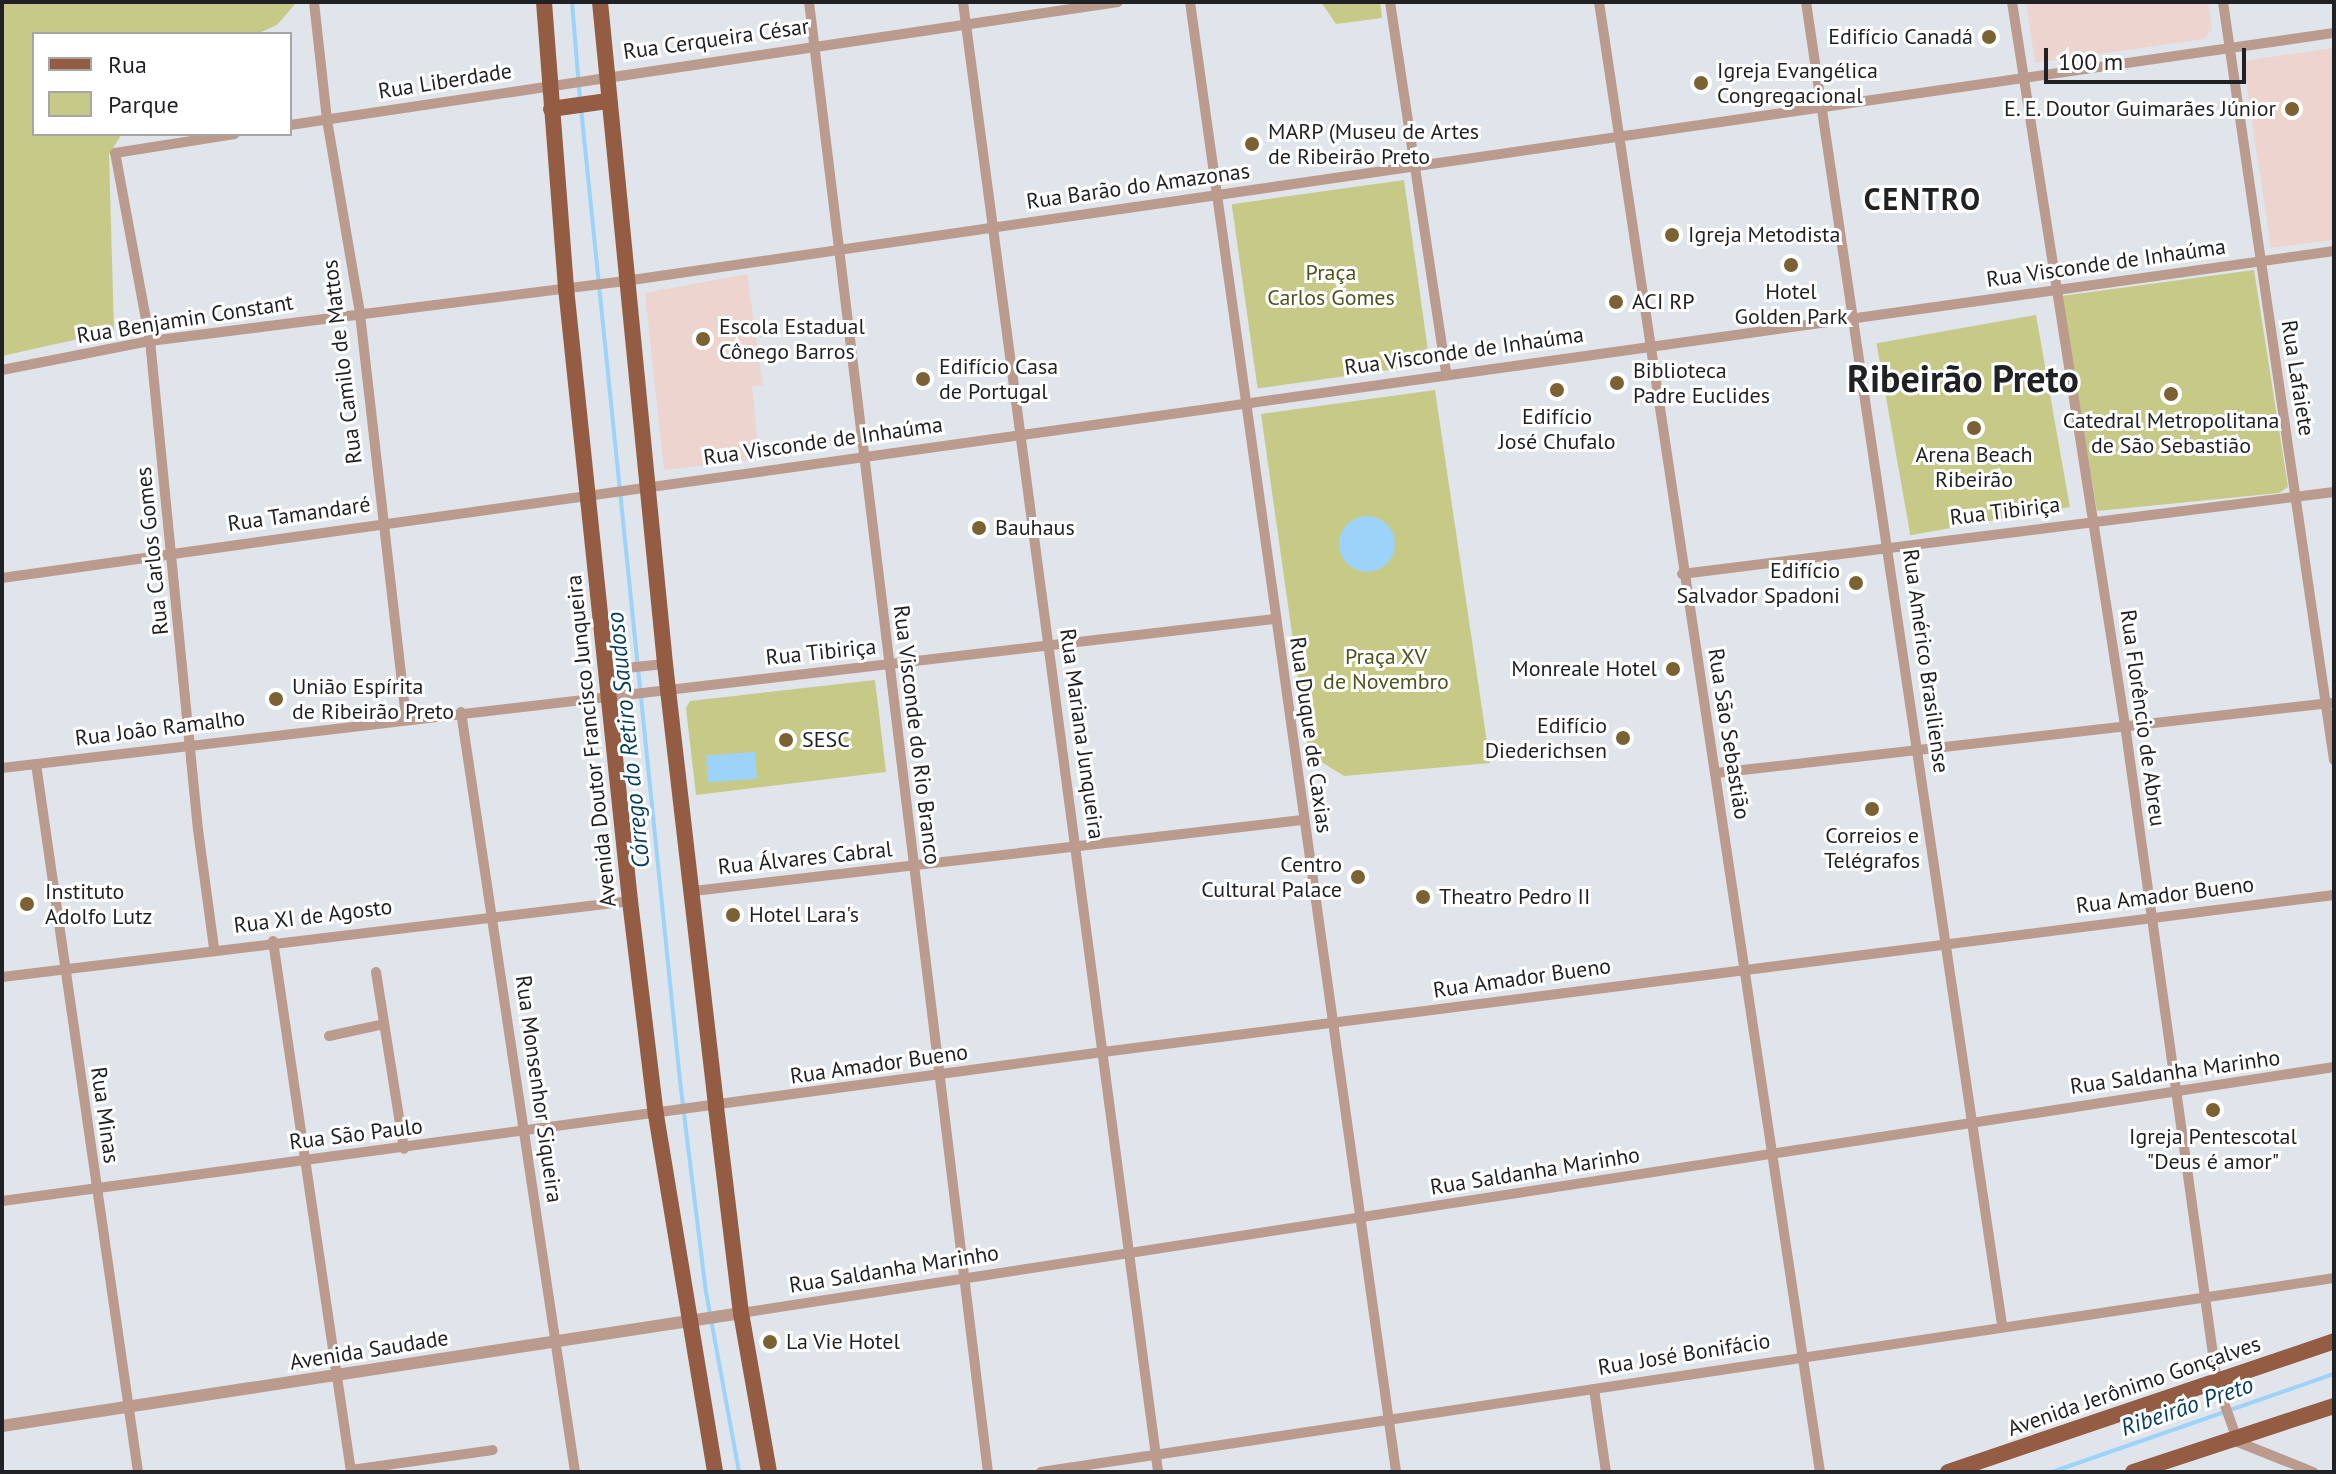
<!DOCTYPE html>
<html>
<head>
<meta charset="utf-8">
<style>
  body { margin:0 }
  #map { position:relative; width:2336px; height:1474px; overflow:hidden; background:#dfe5eb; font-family:"PT Sans",sans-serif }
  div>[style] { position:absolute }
  .education>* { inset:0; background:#eed4cf }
  .green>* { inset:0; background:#c7ca87; transform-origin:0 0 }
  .water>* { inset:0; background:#9dd3f9; transform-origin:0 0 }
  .round { border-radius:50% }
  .stream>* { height:4px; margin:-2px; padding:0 2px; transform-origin:2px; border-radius:2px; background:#9dd3f9 }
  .minor>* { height:10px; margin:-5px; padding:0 5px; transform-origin:5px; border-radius:5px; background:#bb9b8d }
  .tertiary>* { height:12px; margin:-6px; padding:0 6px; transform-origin:6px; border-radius:6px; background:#bb9b8d }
  .primary>* { height:16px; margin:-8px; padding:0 8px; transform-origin:8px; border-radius:8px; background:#945c43 }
  .dots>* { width:22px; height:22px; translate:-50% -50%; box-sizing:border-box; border:4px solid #fff; border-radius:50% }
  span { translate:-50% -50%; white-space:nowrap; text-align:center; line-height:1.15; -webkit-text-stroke:6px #fff; paint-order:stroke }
  .poi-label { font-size:22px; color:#1f2124 }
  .right { translate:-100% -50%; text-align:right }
  .left { translate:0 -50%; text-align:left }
  .street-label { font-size:22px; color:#1f2124 }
  .park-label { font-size:22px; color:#52531b }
  .water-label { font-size:24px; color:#043e5d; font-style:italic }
  .district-label { font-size:30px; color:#1f2124; font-weight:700; letter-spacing:2px }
  .town-label { font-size:38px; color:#1f2124; font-weight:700 }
  .frame { position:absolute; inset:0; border:4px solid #1f2124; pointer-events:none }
  .legend { position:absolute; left:32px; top:32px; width:260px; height:104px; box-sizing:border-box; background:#fff; border:2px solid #a5a6a7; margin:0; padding:10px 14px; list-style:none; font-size:24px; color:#1f2124 }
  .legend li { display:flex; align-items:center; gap:16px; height:40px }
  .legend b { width:40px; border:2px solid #a5a6a7 }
  .scale { position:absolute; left:2044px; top:48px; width:202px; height:36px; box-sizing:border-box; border:4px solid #1f2124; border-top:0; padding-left:10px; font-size:24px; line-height:28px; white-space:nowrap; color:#1f2124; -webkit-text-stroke:6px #fff; paint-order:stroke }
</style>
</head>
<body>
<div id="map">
  <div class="education">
    <i style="clip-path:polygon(2026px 2px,2208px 2px,2212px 29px,2204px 39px,2035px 63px)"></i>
    <i style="clip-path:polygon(2334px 48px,2334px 240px,2271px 248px,2243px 61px)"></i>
    <i style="clip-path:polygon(747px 274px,763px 385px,752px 386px,759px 459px,664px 470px,645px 293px)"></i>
  </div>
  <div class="green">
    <i style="clip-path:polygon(2px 2px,296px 3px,277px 25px,257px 34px,34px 34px,34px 134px,122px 134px,109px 154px,114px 331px,2px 356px)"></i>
    <i style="clip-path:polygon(1321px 2px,1380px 2px,1382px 18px,1336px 24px)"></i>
    <i style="left:1404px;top:180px;width:186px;height:174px;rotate:82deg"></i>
    <i style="clip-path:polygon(2254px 270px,2288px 487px,2279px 493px,2097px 511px,2061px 296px)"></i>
    <i style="left:2036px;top:315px;width:195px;height:162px;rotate:80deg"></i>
    <i style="clip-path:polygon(1435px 390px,1490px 763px,1344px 776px,1309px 754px,1261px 414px)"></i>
    <i style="clip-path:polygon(875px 680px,886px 772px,696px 795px,686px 708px,690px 701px)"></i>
  </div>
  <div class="water">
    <i class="round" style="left:1339px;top:516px;width:56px;height:56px"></i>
    <i style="left:755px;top:752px;width:27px;height:49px;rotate:86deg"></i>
  </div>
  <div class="stream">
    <i style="left:572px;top:2px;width:97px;rotate:85.3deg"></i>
    <i style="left:581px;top:108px;width:978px;rotate:84.19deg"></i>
    <i style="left:680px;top:1081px;width:213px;rotate:83deg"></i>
    <i style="left:706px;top:1292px;width:183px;rotate:79.6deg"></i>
    <i style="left:2052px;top:1472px;width:299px;rotate:-19.2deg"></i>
  </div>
  <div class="minor">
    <i style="left:314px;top:2px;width:119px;rotate:83.7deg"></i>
    <i style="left:327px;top:120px;width:197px;rotate:80.3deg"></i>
    <i style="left:360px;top:314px;width:406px;rotate:83.5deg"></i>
    <i style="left:809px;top:2px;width:1481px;rotate:83.06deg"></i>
    <i style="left:963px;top:2px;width:1483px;rotate:82.44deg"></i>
    <i style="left:1190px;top:2px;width:1484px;rotate:82.02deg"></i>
    <i style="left:1390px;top:2px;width:376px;rotate:81.4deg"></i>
    <i style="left:1599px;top:2px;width:1487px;rotate:81.45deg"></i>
    <i style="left:1806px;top:2px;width:1337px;rotate:81.57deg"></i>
    <i style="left:2012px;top:2px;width:732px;rotate:81.12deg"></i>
    <i style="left:2125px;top:725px;width:664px;rotate:82.04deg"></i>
    <i style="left:2217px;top:1383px;width:63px;rotate:70.4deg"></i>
    <i style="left:2238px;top:1442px;width:81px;rotate:21.8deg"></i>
    <i style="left:2223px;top:2px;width:766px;rotate:81.67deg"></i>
    <i style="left:290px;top:125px;width:837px;rotate:-8.45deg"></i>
    <i style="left:2px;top:370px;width:151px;rotate:-11.1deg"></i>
    <i style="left:150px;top:341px;width:479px;rotate:-7.2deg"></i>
    <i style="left:625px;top:281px;width:1727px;rotate:-8.26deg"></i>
    <i style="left:1682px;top:574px;width:657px;rotate:-7.17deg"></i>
    <i style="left:2px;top:578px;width:2355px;rotate:-7.98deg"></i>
    <i style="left:606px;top:670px;width:59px;rotate:-5.8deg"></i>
    <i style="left:461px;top:712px;width:769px;rotate:81.47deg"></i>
    <i style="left:36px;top:764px;width:715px;rotate:81.8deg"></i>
    <i style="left:2px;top:768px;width:1282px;rotate:-6.68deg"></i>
    <i style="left:1716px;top:773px;width:618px;rotate:-6.5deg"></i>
    <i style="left:694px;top:891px;width:612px;rotate:-6.66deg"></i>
    <i style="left:273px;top:941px;width:537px;rotate:81.64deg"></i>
    <i style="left:214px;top:948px;width:119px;rotate:-97.7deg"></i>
    <i style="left:198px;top:830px;width:491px;rotate:-95.6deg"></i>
    <i style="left:150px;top:341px;width:191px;rotate:-100.5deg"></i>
    <i style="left:115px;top:153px;width:121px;rotate:-9deg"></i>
    <i style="left:376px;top:972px;width:179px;rotate:81deg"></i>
    <i style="left:2px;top:977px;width:633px;rotate:-6.9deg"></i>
    <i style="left:329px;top:1036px;width:56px;rotate:-12.3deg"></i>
    <i style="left:2px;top:1201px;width:1111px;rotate:-7.71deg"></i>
    <i style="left:1103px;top:1052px;width:1241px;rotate:-7.27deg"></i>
    <i style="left:741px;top:1313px;width:1612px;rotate:-8.78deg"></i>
    <i style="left:1594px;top:1389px;width:84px;rotate:81.8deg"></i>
    <i style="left:351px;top:1470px;width:143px;rotate:-8deg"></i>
    <i style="left:1041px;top:1472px;width:1307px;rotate:-8.53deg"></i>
  </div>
  <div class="tertiary">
    <i style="left:2px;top:1426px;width:748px;rotate:-8.69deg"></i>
  </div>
  <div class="primary">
    <i style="left:544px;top:2px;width:287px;rotate:85.6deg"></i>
    <i style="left:566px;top:288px;width:616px;rotate:84.04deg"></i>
    <i style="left:630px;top:901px;width:216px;rotate:83.1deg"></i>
    <i style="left:656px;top:1115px;width:362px;rotate:80.6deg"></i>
    <i style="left:600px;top:2px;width:665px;rotate:84.39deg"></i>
    <i style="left:665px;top:664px;width:446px;rotate:83.4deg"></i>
    <i style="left:716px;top:1107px;width:208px;rotate:83.1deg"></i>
    <i style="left:741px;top:1313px;width:161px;rotate:80deg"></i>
    <i style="left:551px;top:109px;width:57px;rotate:-8.1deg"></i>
    <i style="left:1948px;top:1472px;width:408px;rotate:-18.7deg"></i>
    <i style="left:2133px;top:1472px;width:212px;rotate:-18.2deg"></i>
  </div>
  <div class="dots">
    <i style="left:1989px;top:37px;background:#7c6133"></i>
    <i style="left:1701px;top:83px;background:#7c6133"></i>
    <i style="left:2292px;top:109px;background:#7c6133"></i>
    <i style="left:1252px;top:144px;background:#7c6133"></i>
    <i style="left:1672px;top:235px;background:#7c6133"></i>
    <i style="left:1791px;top:265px;background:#7c6133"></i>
    <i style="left:1616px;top:302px;background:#7c6133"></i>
    <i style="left:703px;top:339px;background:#7c6133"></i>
    <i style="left:923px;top:379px;background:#7c6133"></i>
    <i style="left:1617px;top:383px;background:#7c6133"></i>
    <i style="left:1557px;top:390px;background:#7c6133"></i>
    <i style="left:2171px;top:394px;background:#7c6133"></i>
    <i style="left:1974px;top:428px;background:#7c6133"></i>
    <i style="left:979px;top:528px;background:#7c6133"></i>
    <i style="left:1856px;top:583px;background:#7c6133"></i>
    <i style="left:1673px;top:669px;background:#7c6133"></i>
    <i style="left:276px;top:699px;background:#7c6133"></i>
    <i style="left:1623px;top:738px;background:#7c6133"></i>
    <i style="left:786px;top:740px;background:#7c6133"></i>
    <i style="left:1872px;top:809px;background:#7c6133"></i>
    <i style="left:1358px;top:877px;background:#7c6133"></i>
    <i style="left:1423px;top:897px;background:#7c6133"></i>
    <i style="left:27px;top:904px;background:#7c6133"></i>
    <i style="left:733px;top:915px;background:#7c6133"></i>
    <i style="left:2213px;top:1110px;background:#7c6133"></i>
    <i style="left:770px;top:1342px;background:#7c6133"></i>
  </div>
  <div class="poi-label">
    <span class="right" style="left:1973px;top:37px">Edifício Canadá</span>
    <span class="left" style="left:1717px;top:83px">Igreja Evangélica<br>Congregacional</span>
    <span class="right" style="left:2276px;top:109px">E. E. Doutor Guimarães Júnior</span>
    <span class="left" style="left:1268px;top:144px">MARP (Museu de Artes<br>de Ribeirão Preto</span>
    <span class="left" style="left:1688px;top:235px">Igreja Metodista</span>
    <span style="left:1791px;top:304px">Hotel<br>Golden Park</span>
    <span class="left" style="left:1632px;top:302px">ACI RP</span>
    <span class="left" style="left:719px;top:339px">Escola Estadual<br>Cônego Barros</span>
    <span class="left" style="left:939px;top:379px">Edifício Casa<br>de Portugal</span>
    <span class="left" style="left:1633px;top:383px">Biblioteca<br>Padre Euclides</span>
    <span style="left:1557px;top:429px">Edifício<br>José Chufalo</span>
    <span style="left:2171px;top:433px">Catedral Metropolitana<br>de São Sebastião</span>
    <span style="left:1974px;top:467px">Arena Beach<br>Ribeirão</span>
    <span class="left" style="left:995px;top:528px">Bauhaus</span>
    <span class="right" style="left:1840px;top:583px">Edifício<br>Salvador Spadoni</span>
    <span class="right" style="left:1657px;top:669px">Monreale Hotel</span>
    <span class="left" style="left:292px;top:699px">União Espírita<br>de Ribeirão Preto</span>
    <span class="right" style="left:1607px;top:738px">Edifício<br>Diederichsen</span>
    <span class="left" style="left:802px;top:740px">SESC</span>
    <span style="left:1872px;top:848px">Correios e<br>Telégrafos</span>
    <span class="right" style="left:1342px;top:877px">Centro<br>Cultural Palace</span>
    <span class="left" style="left:45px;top:904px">Instituto<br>Adolfo Lutz</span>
    <span class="left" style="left:1439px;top:897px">Theatro Pedro II</span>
    <span class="left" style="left:749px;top:915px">Hotel Lara's</span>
    <span style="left:2213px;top:1149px">Igreja Pentescotal<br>"Deus é amor"</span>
    <span class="left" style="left:786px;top:1342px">La Vie Hotel</span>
  </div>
  <div class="street-label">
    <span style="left:716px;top:39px;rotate:-8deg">Rua Cerqueira César</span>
    <span style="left:445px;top:81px;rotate:-9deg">Rua Liberdade</span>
    <span style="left:1138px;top:186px;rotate:-8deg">Rua Barão do Amazonas</span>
    <span style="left:2106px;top:263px;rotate:-8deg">Rua Visconde de Inhaúma</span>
    <span style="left:185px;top:319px;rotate:-9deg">Rua Benjamin Constant</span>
    <span style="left:1464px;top:351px;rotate:-8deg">Rua Visconde de Inhaúma</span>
    <span style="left:342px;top:362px;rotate:-97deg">Rua Camilo de Mattos</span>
    <span style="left:2298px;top:378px;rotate:81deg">Rua Lafaiete</span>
    <span style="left:823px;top:441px;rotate:-8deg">Rua Visconde de Inhaúma</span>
    <span style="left:2005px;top:511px;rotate:-7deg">Rua Tibiriça</span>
    <span style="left:299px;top:514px;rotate:-8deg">Rua Tamandaré</span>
    <span style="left:152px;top:551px;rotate:-96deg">Rua Carlos Gomes</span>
    <span style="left:821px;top:652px;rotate:-6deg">Rua Tibiriça</span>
    <span style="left:1926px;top:661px;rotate:82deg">Rua Américo Brasiliense</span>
    <span style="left:2143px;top:718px;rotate:82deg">Rua Florêncio de Abreu</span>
    <span style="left:160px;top:728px;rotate:-7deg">Rua João Ramalho</span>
    <span style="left:1082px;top:734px;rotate:82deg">Rua Mariana Junqueira</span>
    <span style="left:1729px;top:734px;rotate:81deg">Rua São Sebastião</span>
    <span style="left:917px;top:735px;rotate:83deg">Rua Visconde do Rio Branco</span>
    <span style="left:1311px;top:735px;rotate:82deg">Rua Duque de Caxias</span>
    <span style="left:591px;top:741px;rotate:-96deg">Avenida Doutor Francisco Junqueira</span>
    <span style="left:805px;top:858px;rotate:-6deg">Rua Álvares Cabral</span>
    <span style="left:2165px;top:895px;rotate:-7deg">Rua Amador Bueno</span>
    <span style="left:313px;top:916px;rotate:-7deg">Rua XI de Agosto</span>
    <span style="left:1522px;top:978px;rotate:-8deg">Rua Amador Bueno</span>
    <span style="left:879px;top:1064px;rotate:-8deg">Rua Amador Bueno</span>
    <span style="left:2175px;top:1072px;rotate:-8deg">Rua Saldanha Marinho</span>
    <span style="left:539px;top:1089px;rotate:82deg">Rua Monsenhor Siqueira</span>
    <span style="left:105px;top:1115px;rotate:82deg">Rua Minas</span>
    <span style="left:356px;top:1134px;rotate:-7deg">Rua São Paulo</span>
    <span style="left:1535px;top:1171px;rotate:-9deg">Rua Saldanha Marinho</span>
    <span style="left:894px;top:1269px;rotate:-9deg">Rua Saldanha Marinho</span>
    <span style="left:369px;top:1350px;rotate:-9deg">Avenida Saudade</span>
    <span style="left:1684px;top:1354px;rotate:-9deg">Rua José Bonifácio</span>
    <span style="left:2134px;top:1386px;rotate:-19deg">Avenida Jerônimo Gonçalves</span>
  </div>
  <div class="park-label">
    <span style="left:1331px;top:285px">Praça<br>Carlos Gomes</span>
    <span style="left:1386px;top:669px">Praça XV<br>de Novembro</span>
  </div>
  <div class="water-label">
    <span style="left:628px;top:740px;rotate:-96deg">Córrego do Retiro Saudoso</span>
    <span style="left:2187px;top:1406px;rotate:-19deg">Ribeirão Preto</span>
  </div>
  <div class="district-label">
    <span style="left:1923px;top:199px">CENTRO</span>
  </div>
  <div class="town-label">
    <span style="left:1963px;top:378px">Ribeirão Preto</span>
  </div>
  <div class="frame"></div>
  <ul class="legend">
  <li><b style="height:10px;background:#945c43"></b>Rua</li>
  <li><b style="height:22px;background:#c7ca87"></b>Parque</li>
  </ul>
  <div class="scale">100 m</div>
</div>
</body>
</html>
